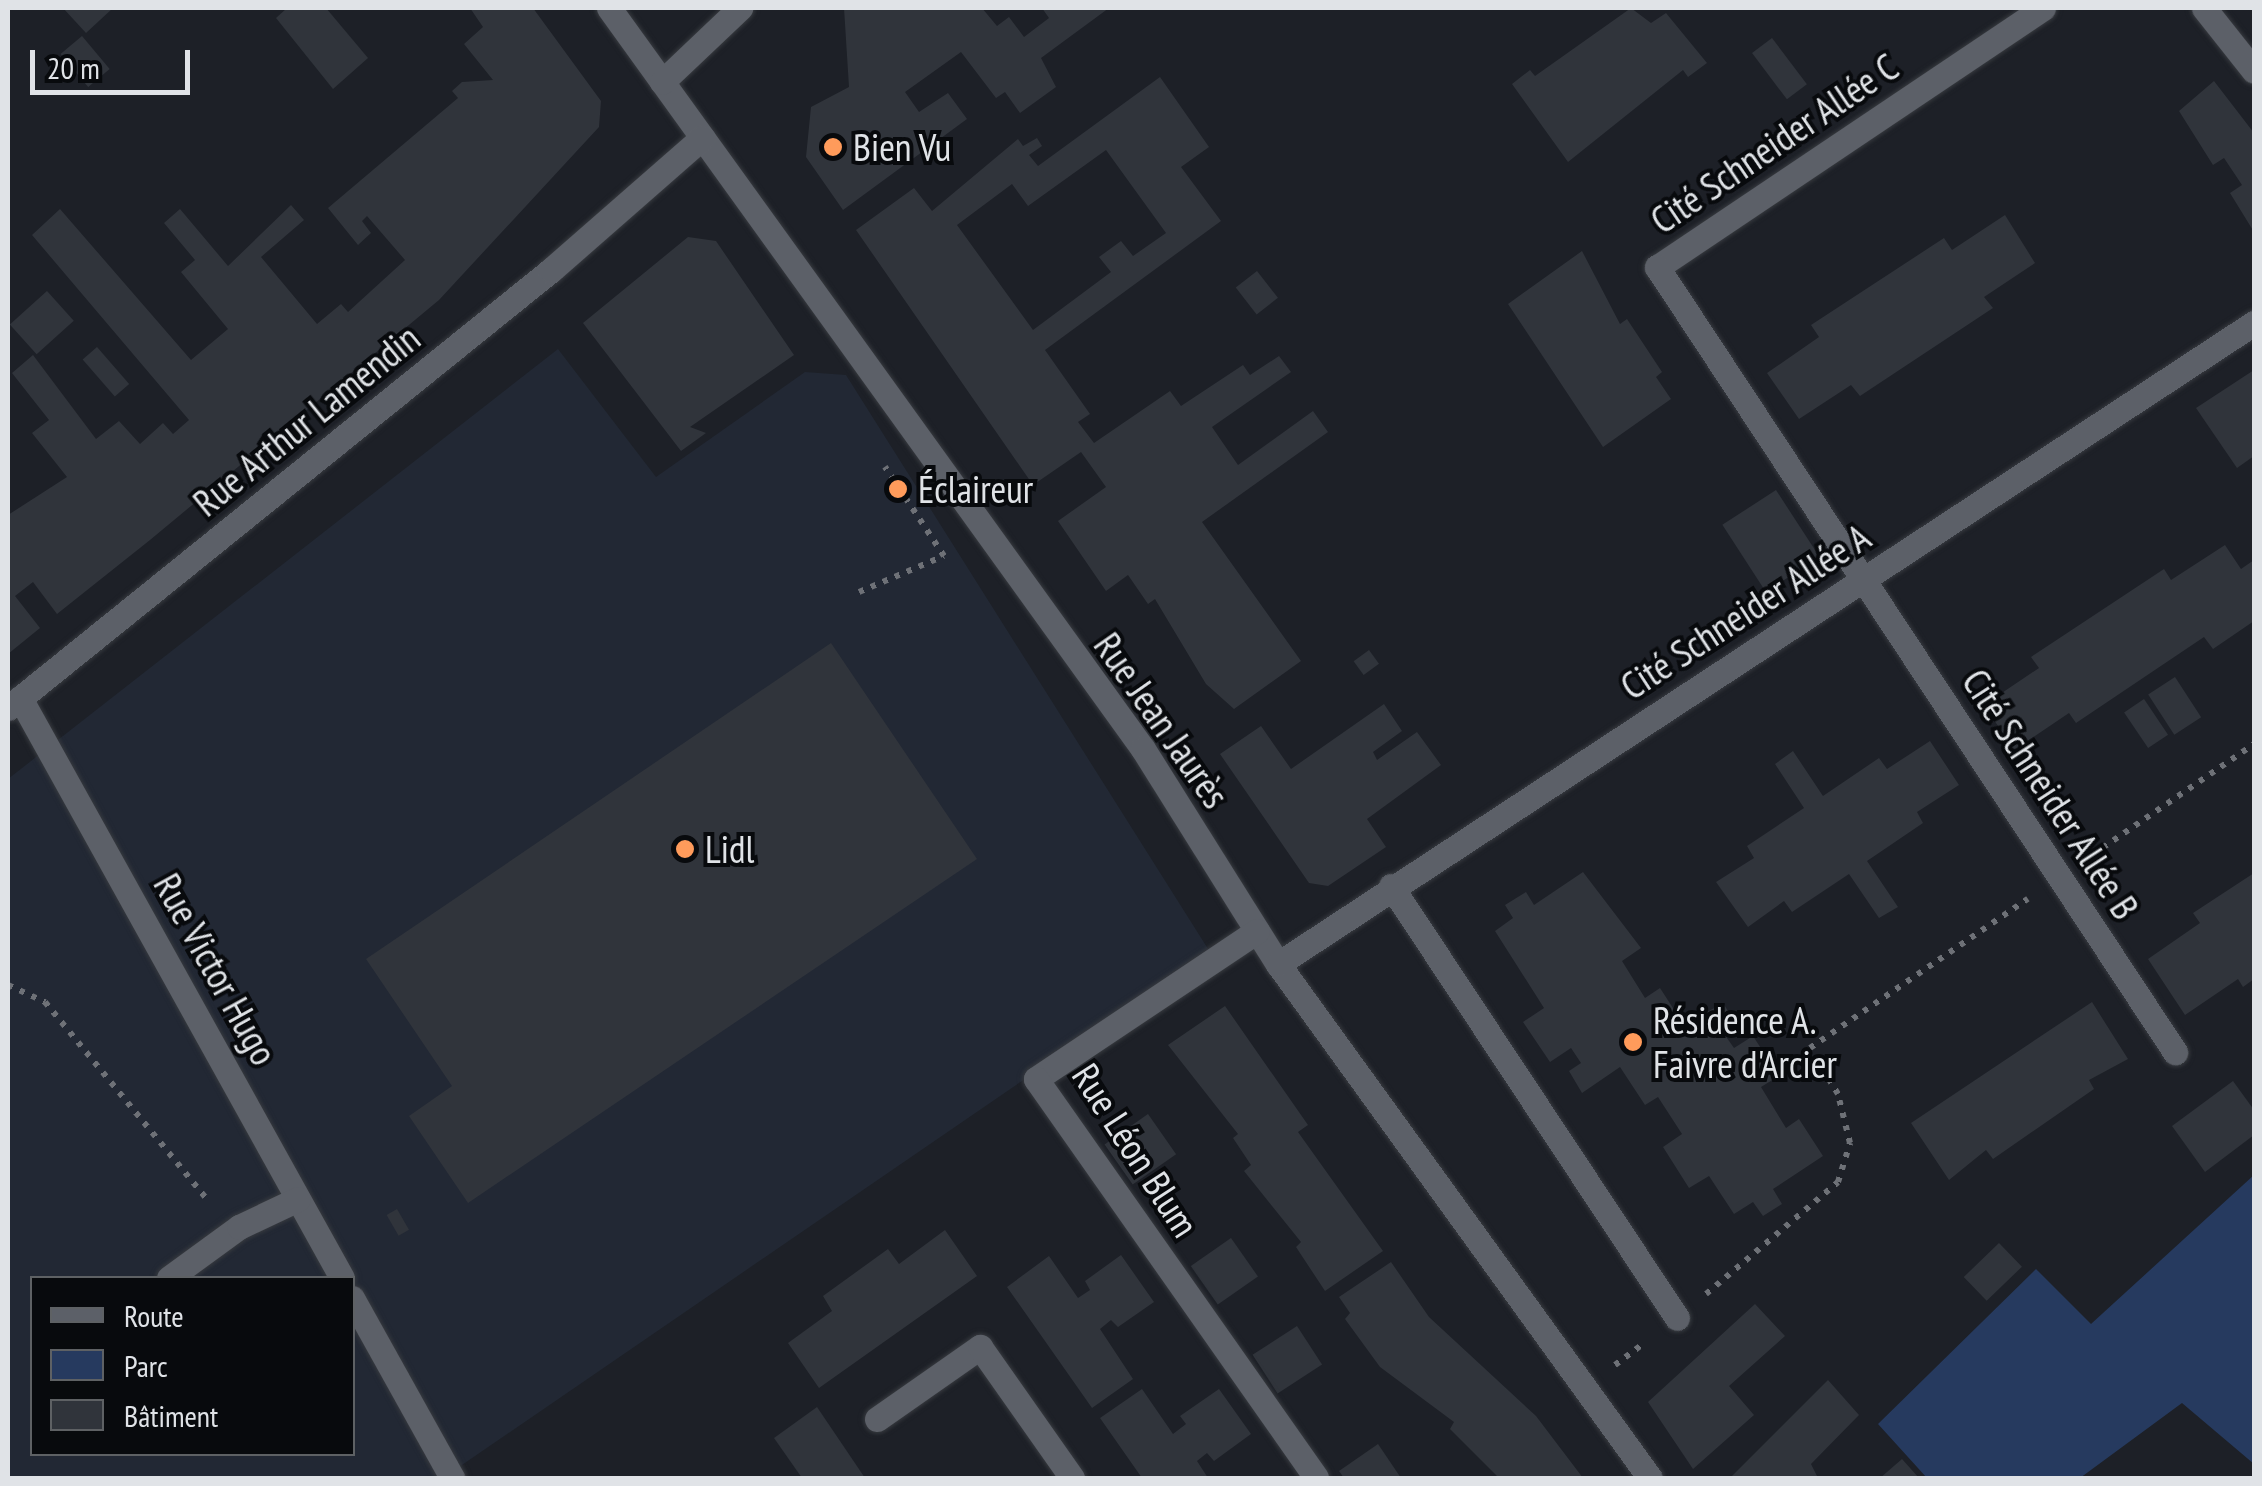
<!DOCTYPE html>
<html>
<head>
<meta charset="utf-8">
<style>
  body { margin:0 }
  #map { position:relative; width:2262px; height:1486px; overflow:hidden; background:#1d2027; font-family:"PT Sans Narrow",sans-serif }
  div>[style] { position:absolute }
  .built>* { inset:0; background:#222834 }
  .green>* { inset:0; background:#263a5f }
  .building>* { inset:0; background:#30343b; transform-origin:0 0 }
  .path>* { height:6px; margin-top:-3px; transform-origin:0; background:repeating-linear-gradient(90deg,#6e7177 0 5px,transparent 0 13px) }
  .roads { filter:drop-shadow(0 0 2px #373a3f) drop-shadow(0 0 2px #373a3f) }
  .minor>* { height:25px; margin:-12.5px; padding:0 12.5px; transform-origin:12.5px; border-radius:12.5px; background:#5c6068 }
  .dots>* { width:28px; height:28px; translate:-50% -50%; box-sizing:border-box; border:5px solid #080a0d; border-radius:50% }
  span { translate:-50% -50%; white-space:nowrap; text-align:center; line-height:1.15; -webkit-text-stroke:8px #080a0d; paint-order:stroke }
  .street-label { font-size:38px; color:#e0e3e7 }
  .poi-label { font-size:38px; color:#e0e3e7 }
  .left { translate:0 -50%; text-align:left }
  .frame { position:absolute; inset:0; border:10px solid #e0e3e7; pointer-events:none }
  .legend { position:absolute; left:30px; top:1276px; width:325px; height:180px; box-sizing:border-box; background:#080a0d; border:2px solid #5e6164; margin:0; padding:12px 18px; list-style:none; font-size:30px; color:#e0e3e7 }
  .legend li { display:flex; align-items:center; gap:20px; height:50px }
  .legend b { width:50px; border:2px solid #5e6164 }
  .scale { position:absolute; left:30px; top:50px; width:160px; height:45px; box-sizing:border-box; border:5px solid #e0e3e7; border-top:0; padding-left:12px; font-size:30px; line-height:35px; white-space:nowrap; color:#e0e3e7; -webkit-text-stroke:8px #080a0d; paint-order:stroke }
</style>
</head>
<body>
<div id="map">
  <div class="built">
    <i style="clip-path:polygon(evenodd,558px 349px,656px 477px,805px 372px,846px 375px,1210px 952px,443px 1478px,8px 1478px,8px 779px,558px 349px,32px 1278px,352px 1278px,352px 1454px,32px 1454px,32px 1278px)"></i>
  </div>
  <div class="green">
    <i style="clip-path:polygon(2254px 1175px,2254px 1464px,2182px 1403px,2080px 1478px,1927px 1478px,1878px 1424px,2036px 1269px,2091px 1324px)"></i>
  </div>
  <div class="building">
    <i style="clip-path:polygon(63px 8px,113px 8px,86px 33px)"></i>
    <i style="clip-path:polygon(287px 8px,326px 8px,368px 58px,333px 89px,276px 18px)"></i>
    <i style="clip-path:polygon(470px 8px,533px 8px,601px 101px,599px 127px,439px 300px,150px 540px,57px 614px,33px 582px,15px 596px,40px 628px,8px 654px,8px 515px,67px 477px,32px 433px,49px 420px,12px 373px,33px 355px,96px 439px,119px 421px,140px 444px,163px 423px,173px 434px,189px 420px,32px 235px,60px 209px,191px 360px,228px 329px,181px 272px,195px 260px,164px 223px,180px 209px,228px 266px,291px 205px,304px 220px,261px 257px,317px 324px,341px 304px,348px 312px,405px 260px,367px 216px,362px 221px,371px 233px,358px 245px,328px 208px,458px 98px,452px 91px,462px 82px,493px 80px,464px 44px,483px 27px)"></i>
    <i style="clip-path:polygon(844px 8px,982px 8px,997px 26px,1009px 17px,1024px 37px,1049px 18px,1042px 8px,1109px 8px,1041px 58px,1056px 87px,1020px 113px,1005px 92px,996px 98px,961px 52px,905px 92px,919px 112px,948px 93px,967px 119px,843px 210px,806px 157px,811px 107px,849px 87px)"></i>
    <i style="clip-path:polygon(1631px 8px,1651px 23px,1666px 13px,1707px 63px,1688px 77px,1683px 70px,1568px 162px,1512px 84px,1530px 70px,1535px 76px)"></i>
    <i style="left:82px;top:36px;width:43px;height:28px;rotate:50deg"></i>
    <i style="left:1772px;top:38px;width:58px;height:25px;rotate:53deg"></i>
    <i style="clip-path:polygon(evenodd,1160px 77px,1209px 147px,1181px 167px,1221px 221px,1045px 350px,1090px 414px,1078px 422px,1094px 443px,1170px 391px,1181px 406px,1243px 365px,1250px 375px,1279px 356px,1291px 372px,1212px 427px,1238px 465px,1313px 411px,1328px 432px,1202px 522px,1301px 661px,1234px 709px,1206px 684px,1155px 599px,1148px 604px,1128px 575px,1106px 591px,1058px 521px,1106px 487px,1081px 452px,1033px 485px,856px 230px,914px 188px,932px 211px,1018px 139px,1023px 146px,1037px 138px,1042px 146px,1029px 155px,1038px 166px,1160px 77px,1106px 150px,1166px 233px,1133px 256px,1121px 241px,1099px 257px,1111px 272px,1033px 330px,957px 225px,1012px 184px,1028px 206px,1106px 150px)"></i>
    <i style="clip-path:polygon(2214px 81px,2254px 133px,2254px 232px,2230px 193px,2242px 185px,2224px 158px,2213px 165px,2179px 111px)"></i>
    <i style="clip-path:polygon(2005px 215px,2035px 263px,1984px 297px,1993px 308px,1860px 396px,1851px 385px,1799px 419px,1767px 373px,1819px 337px,1811px 325px,1944px 238px,1952px 250px)"></i>
    <i style="clip-path:polygon(688px 237px,716px 241px,794px 355px,690px 427px,706px 433px,681px 451px,583px 323px)"></i>
    <i style="clip-path:polygon(1582px 251px,1620px 324px,1627px 319px,1662px 372px,1656px 377px,1671px 399px,1603px 447px,1508px 304px)"></i>
    <i style="left:1257px;top:271px;width:34px;height:27px;rotate:52deg"></i>
    <i style="left:47px;top:291px;width:40px;height:50px;rotate:48deg"></i>
    <i style="left:97px;top:347px;width:49px;height:19px;rotate:49deg"></i>
    <i style="clip-path:polygon(2254px 370px,2254px 456px,2237px 468px,2196px 408px)"></i>
    <i style="left:1776px;top:490px;width:80px;height:64px;rotate:57deg"></i>
    <i style="clip-path:polygon(2225px 545px,2241px 569px,2254px 560px,2254px 621px,2213px 649px,2204px 637px,2076px 723px,2069px 713px,2014px 750px,1984px 705px,2039px 668px,2031px 657px,2164px 569px,2171px 580px)"></i>
    <i style="clip-path:polygon(831px 643px,977px 859px,468px 1203px,409px 1116px,452px 1086px,366px 959px)"></i>
    <i style="left:1369px;top:650px;width:17px;height:19px;rotate:54deg"></i>
    <i style="left:2175px;top:677px;width:48px;height:32px;rotate:57deg"></i>
    <i style="left:2144px;top:699px;width:43px;height:24px;rotate:56deg"></i>
    <i style="clip-path:polygon(1384px 704px,1402px 731px,1373px 752px,1377px 760px,1417px 732px,1441px 765px,1367px 819px,1386px 847px,1328px 886px,1309px 883px,1220px 754px,1261px 726px,1291px 769px)"></i>
    <i style="clip-path:polygon(1930px 741px,1959px 785px,1917px 812px,1923px 823px,1867px 861px,1898px 907px,1879px 918px,1849px 874px,1792px 912px,1784px 901px,1748px 927px,1716px 882px,1754px 858px,1747px 846px,1804px 808px,1775px 764px,1793px 751px,1823px 796px,1879px 758px,1887px 769px)"></i>
    <i style="clip-path:polygon(1583px 872px,1641px 948px,1622px 961px,1645px 998px,1660px 988px,1684px 1025px,1723px 1003px,1735px 1022px,1722px 1031px,1734px 1048px,1753px 1036px,1779px 1076px,1761px 1087px,1786px 1128px,1799px 1119px,1823px 1156px,1773px 1189px,1782px 1204px,1763px 1216px,1753px 1202px,1734px 1214px,1709px 1176px,1689px 1188px,1663px 1147px,1682px 1134px,1658px 1097px,1645px 1105px,1620px 1067px,1582px 1093px,1569px 1071px,1581px 1063px,1571px 1048px,1550px 1062px,1523px 1022px,1544px 1008px,1495px 931px,1513px 918px,1505px 905px,1526px 892px,1534px 905px)"></i>
    <i style="clip-path:polygon(2254px 873px,2254px 979px,2243px 987px,2238px 979px,2185px 1015px,2148px 959px,2200px 923px,2193px 913px)"></i>
    <i style="clip-path:polygon(2092px 1002px,2128px 1059px,2089px 1080px,2094px 1089px,1993px 1159px,1986px 1150px,1949px 1180px,1911px 1123px)"></i>
    <i style="clip-path:polygon(1225px 1006px,1308px 1125px,1298px 1132px,1383px 1251px,1325px 1291px,1296px 1247px,1301px 1242px,1244px 1171px,1251px 1165px,1233px 1138px,1238px 1134px,1168px 1045px)"></i>
    <i style="clip-path:polygon(2233px 1081px,2254px 1110px,2254px 1135px,2205px 1172px,2172px 1126px)"></i>
    <i style="left:1148px;top:1114px;width:49px;height:53px;rotate:55deg"></i>
    <i style="left:397px;top:1209px;width:24px;height:12px;rotate:60deg"></i>
    <i style="clip-path:polygon(945px 1230px,977px 1276px,819px 1388px,788px 1343px,832px 1311px,823px 1296px,888px 1249px,899px 1264px)"></i>
    <i style="left:1231px;top:1238px;width:47px;height:49px;rotate:55deg"></i>
    <i style="left:1999px;top:1243px;width:33px;height:49px;rotate:46deg"></i>
    <i style="clip-path:polygon(1121px 1255px,1154px 1302px,1118px 1327px,1111px 1320px,1100px 1329px,1133px 1379px,1092px 1408px,1007px 1287px,1049px 1256px,1078px 1298px,1090px 1290px,1085px 1281px)"></i>
    <i style="clip-path:polygon(1391px 1262px,1429px 1317px,1536px 1416px,1583px 1478px,1499px 1478px,1450px 1429px,1454px 1422px,1380px 1367px,1345px 1319px,1350px 1313px,1339px 1297px)"></i>
    <i style="clip-path:polygon(1755px 1304px,1785px 1336px,1729px 1386px,1754px 1415px,1693px 1469px,1648px 1402px)"></i>
    <i style="left:1297px;top:1326px;width:46px;height:53px;rotate:57deg"></i>
    <i style="clip-path:polygon(1828px 1380px,1859px 1415px,1811px 1464px,1818px 1478px,1730px 1478px)"></i>
    <i style="clip-path:polygon(1142px 1389px,1173px 1434px,1186px 1424px,1180px 1416px,1219px 1389px,1251px 1434px,1214px 1461px,1207px 1453px,1197px 1461px,1208px 1478px,1142px 1478px,1100px 1418px)"></i>
    <i style="clip-path:polygon(817px 1407px,865px 1478px,802px 1478px,774px 1438px)"></i>
    <i style="clip-path:polygon(1378px 1444px,1401px 1478px,1344px 1478px,1339px 1471px)"></i>
    <i style="clip-path:polygon(1902px 1459px,1919px 1478px,1880px 1478px,1887px 1472px)"></i>
  </div>
  <div class="path">
    <i style="left:859px;top:592px;width:92px;rotate:-23deg"></i>
    <i style="left:944px;top:556px;width:107px;rotate:-123.5deg"></i>
    <i style="left:2092px;top:855px;width:196px;rotate:-34.4deg"></i>
    <i style="left:8px;top:985px;width:41px;rotate:24.7deg"></i>
    <i style="left:45px;top:1002px;width:255px;rotate:50.6deg"></i>
    <i style="left:1706px;top:1294px;width:173px;rotate:-40.3deg"></i>
    <i style="left:1838px;top:1182px;width:41px;rotate:-72.9deg"></i>
    <i style="left:1850px;top:1143px;width:50px;rotate:-103.8deg"></i>
    <i style="left:1838px;top:1094px;width:54px;rotate:-121.3deg"></i>
    <i style="left:1810px;top:1048px;width:264px;rotate:-34.4deg"></i>
    <i style="left:1615px;top:1365px;width:38px;rotate:-37deg"></i>
  </div>
  <div class="roads">
    <div class="minor">
      <i style="left:609px;top:8px;width:913px;rotate:54.22deg"></i>
      <i style="left:1143px;top:749px;width:254px;rotate:57.9deg"></i>
      <i style="left:1278px;top:964px;width:634px;rotate:54.11deg"></i>
      <i style="left:2043px;top:8px;width:465px;rotate:146.1deg"></i>
      <i style="left:1657px;top:267px;width:941px;rotate:56.58deg"></i>
      <i style="left:2204px;top:8px;width:80px;rotate:51.6deg"></i>
      <i style="left:662px;top:82px;width:108px;rotate:-43.5deg"></i>
      <i style="left:20px;top:698px;width:663px;rotate:60.96deg"></i>
      <i style="left:8px;top:708px;width:698px;rotate:-38.89deg"></i>
      <i style="left:551px;top:270px;width:201px;rotate:-41.2deg"></i>
      <i style="left:1391px;top:886px;width:518px;rotate:56.49deg"></i>
      <i style="left:1257px;top:931px;width:266px;rotate:146.2deg"></i>
      <i style="left:1036px;top:1079px;width:487px;rotate:54.9deg"></i>
      <i style="left:1278px;top:964px;width:1168px;rotate:-33.3deg"></i>
      <i style="left:169px;top:1278px;width:87px;rotate:-36.1deg"></i>
      <i style="left:239px;top:1227px;width:65px;rotate:-25.4deg"></i>
      <i style="left:352px;top:1298px;width:206px;rotate:60.9deg"></i>
      <i style="left:877px;top:1419px;width:126px;rotate:-35deg"></i>
      <i style="left:980px;top:1347px;width:160px;rotate:54.9deg"></i>
    </div>
  </div>
  <div class="dots">
    <i style="left:833px;top:147px;background:#ff9b5b"></i>
    <i style="left:898px;top:489px;background:#ff9b5b"></i>
    <i style="left:685px;top:849px;background:#ff9b5b"></i>
    <i style="left:1633px;top:1042px;background:#ff9b5b"></i>
  </div>
  <div class="street-label">
    <span style="left:1774px;top:143px;rotate:-34deg">Cité Schneider Allée C</span>
    <span style="left:306px;top:420px;rotate:-39deg">Rue Arthur Lamendin</span>
    <span style="left:1745px;top:611px;rotate:-33deg">Cité Schneider Allée A</span>
    <span style="left:1162px;top:720px;rotate:55deg">Rue Jean Jaurès</span>
    <span style="left:2051px;top:794px;rotate:57deg">Cité Schneider Allée B</span>
    <span style="left:216px;top:969px;rotate:61deg">Rue Victor Hugo</span>
    <span style="left:1136px;top:1150px;rotate:57deg">Rue Léon Blum</span>
  </div>
  <div class="poi-label">
    <span class="left" style="left:853px;top:147px">Bien Vu</span>
    <span class="left" style="left:918px;top:489px">Éclaireur</span>
    <span class="left" style="left:705px;top:849px">Lidl</span>
    <span class="left" style="left:1653px;top:1042px">Résidence A.<br>Faivre d'Arcier</span>
  </div>
  <div class="frame"></div>
  <ul class="legend">
  <li><b style="height:12px;background:#5c6068"></b>Route</li>
  <li><b style="height:28px;background:#263a5f"></b>Parc</li>
  <li><b style="height:28px;background:#30343b"></b>Bâtiment</li>
  </ul>
  <div class="scale">20 m</div>
</div>
</body>
</html>
